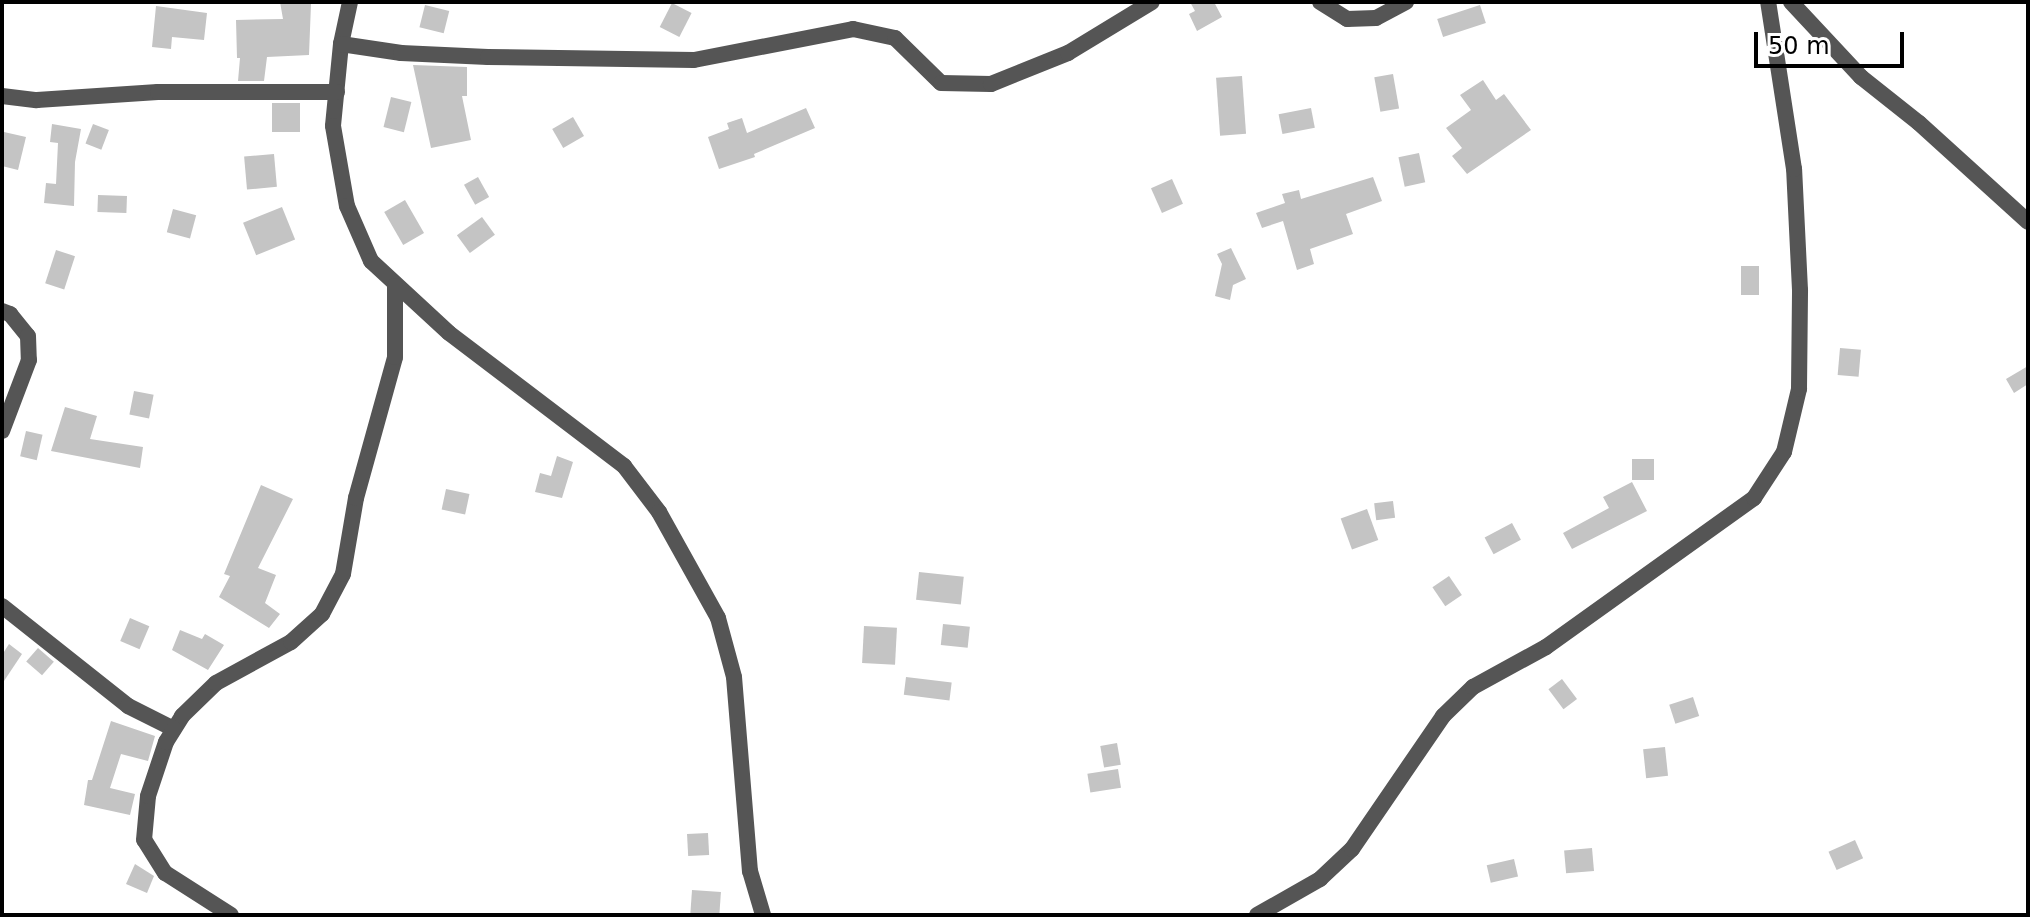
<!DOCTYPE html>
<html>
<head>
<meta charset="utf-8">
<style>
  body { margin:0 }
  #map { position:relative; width:2030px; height:917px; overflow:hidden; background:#fff; font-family:"DejaVu Sans",sans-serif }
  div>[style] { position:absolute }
  .building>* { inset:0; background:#c4c4c4; transform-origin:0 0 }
  .minor>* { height:16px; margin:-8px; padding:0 8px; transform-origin:8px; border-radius:8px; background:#555 }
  span { translate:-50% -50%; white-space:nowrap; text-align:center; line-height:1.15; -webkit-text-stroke:6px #fff; paint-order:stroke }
  .frame { position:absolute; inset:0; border:4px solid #000; pointer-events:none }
  .scale { position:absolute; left:1754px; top:32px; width:150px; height:36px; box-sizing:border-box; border:4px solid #000; border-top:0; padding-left:10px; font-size:24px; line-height:28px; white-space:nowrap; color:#000; -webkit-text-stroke:6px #fff; paint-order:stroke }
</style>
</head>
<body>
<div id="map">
  <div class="building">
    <i style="clip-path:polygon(280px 2px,311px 4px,309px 55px,267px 57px,264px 81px,238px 81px,240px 58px,237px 58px,236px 20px,283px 19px)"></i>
    <i style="clip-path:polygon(1190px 2px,1214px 2px,1222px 17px,1197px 31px,1189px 14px,1195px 11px)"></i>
    <i style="left:672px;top:3px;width:22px;height:27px;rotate:27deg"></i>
    <i style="left:425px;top:5px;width:25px;height:23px;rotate:14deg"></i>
    <i style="left:1480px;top:5px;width:19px;height:45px;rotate:72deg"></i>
    <i style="clip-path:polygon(156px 6px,207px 13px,204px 40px,172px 37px,171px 49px,152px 47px)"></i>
    <i style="clip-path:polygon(413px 65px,467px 67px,467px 96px,462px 96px,471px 140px,431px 148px)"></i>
    <i style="left:1393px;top:74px;width:35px;height:19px;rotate:80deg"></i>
    <i style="left:1242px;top:76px;width:58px;height:26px;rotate:86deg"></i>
    <i style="clip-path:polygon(1483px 80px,1496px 100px,1504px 94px,1531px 130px,1467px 174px,1452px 156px,1462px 148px,1446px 128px,1471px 110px,1460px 95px)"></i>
    <i style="left:391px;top:97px;width:21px;height:31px;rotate:14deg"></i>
    <i style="left:272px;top:103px;width:28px;height:29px"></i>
    <i style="clip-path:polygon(806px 108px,815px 128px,754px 154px,755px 157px,719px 169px,708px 137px,729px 129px,727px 123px,742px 118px,747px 133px)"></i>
    <i style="left:1311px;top:108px;width:20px;height:33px;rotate:79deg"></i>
    <i style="left:573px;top:117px;width:22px;height:24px;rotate:60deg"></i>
    <i style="clip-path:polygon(52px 124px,81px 129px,75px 162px,74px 206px,44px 203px,46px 183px,56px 184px,58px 143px,50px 142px)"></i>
    <i style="left:93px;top:124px;width:17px;height:21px;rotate:21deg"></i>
    <i style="clip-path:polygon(4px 132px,26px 137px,18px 170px,2px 166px)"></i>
    <i style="left:1419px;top:153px;width:30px;height:21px;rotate:78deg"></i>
    <i style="left:274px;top:154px;width:33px;height:30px;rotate:85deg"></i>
    <i style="left:478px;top:177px;width:23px;height:16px;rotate:61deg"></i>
    <i style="clip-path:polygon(1373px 177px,1382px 201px,1346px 214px,1353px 234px,1310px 249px,1314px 264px,1297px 270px,1283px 221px,1262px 228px,1256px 213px,1285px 203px,1282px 194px,1299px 190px,1301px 199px)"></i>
    <i style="left:1172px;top:179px;width:27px;height:23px;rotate:66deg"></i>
    <i style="left:98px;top:195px;width:29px;height:17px;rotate:2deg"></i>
    <i style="left:405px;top:200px;width:38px;height:24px;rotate:60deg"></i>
    <i style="left:282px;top:207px;width:35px;height:42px;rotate:68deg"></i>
    <i style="left:173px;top:209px;width:24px;height:24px;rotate:15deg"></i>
    <i style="left:482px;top:217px;width:22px;height:31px;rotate:54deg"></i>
    <i style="clip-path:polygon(1231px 248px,1246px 279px,1233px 285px,1230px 300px,1215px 296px,1222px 264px,1217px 254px)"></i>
    <i style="left:56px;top:250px;width:20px;height:35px;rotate:18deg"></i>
    <i style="left:1741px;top:266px;width:18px;height:29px"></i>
    <i style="left:1840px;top:348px;width:21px;height:27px;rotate:5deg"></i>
    <i style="clip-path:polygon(2028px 366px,2028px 384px,2014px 393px,2006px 379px)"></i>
    <i style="left:134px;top:391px;width:20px;height:24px;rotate:11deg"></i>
    <i style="clip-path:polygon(65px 407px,97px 416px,90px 439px,143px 447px,140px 468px,51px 451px)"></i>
    <i style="left:26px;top:431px;width:17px;height:26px;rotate:13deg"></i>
    <i style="clip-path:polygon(557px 456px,573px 462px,562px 498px,535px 492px,540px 473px,551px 476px)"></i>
    <i style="left:1632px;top:459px;width:22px;height:21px"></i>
    <i style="clip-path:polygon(1632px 482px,1647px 511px,1572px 549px,1563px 533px,1609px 508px,1603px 497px)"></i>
    <i style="clip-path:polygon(261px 485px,293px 499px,258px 568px,276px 575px,265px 603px,280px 614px,269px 628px,219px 597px,230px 576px,224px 574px)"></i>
    <i style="left:446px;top:489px;width:24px;height:21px;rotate:12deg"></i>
    <i style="left:1393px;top:501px;width:17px;height:19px;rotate:83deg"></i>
    <i style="left:1367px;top:509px;width:33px;height:28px;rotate:70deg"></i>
    <i style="left:1512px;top:523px;width:19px;height:31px;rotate:62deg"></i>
    <i style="left:919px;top:572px;width:45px;height:28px;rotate:6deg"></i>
    <i style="left:1449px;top:576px;width:23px;height:20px;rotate:56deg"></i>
    <i style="left:130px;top:618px;width:21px;height:25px;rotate:23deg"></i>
    <i style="left:943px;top:624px;width:27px;height:21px;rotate:6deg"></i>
    <i style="left:864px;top:626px;width:33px;height:37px;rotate:3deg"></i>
    <i style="clip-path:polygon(180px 630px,202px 639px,205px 634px,224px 645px,208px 670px,172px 650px)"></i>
    <i style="clip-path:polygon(9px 644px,22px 654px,2px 684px,2px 655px)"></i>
    <i style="left:38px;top:648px;width:21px;height:18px;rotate:41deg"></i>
    <i style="left:906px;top:677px;width:46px;height:18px;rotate:7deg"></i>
    <i style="left:1562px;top:679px;width:25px;height:17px;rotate:53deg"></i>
    <i style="left:1693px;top:697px;width:20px;height:25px;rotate:72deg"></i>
    <i style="clip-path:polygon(111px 721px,155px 736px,148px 761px,121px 754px,110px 788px,135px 794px,130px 815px,84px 805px,88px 780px,92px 780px)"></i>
    <i style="left:1117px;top:743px;width:22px;height:17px;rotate:80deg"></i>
    <i style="left:1665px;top:747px;width:29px;height:22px;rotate:84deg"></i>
    <i style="left:1118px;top:769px;width:19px;height:31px;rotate:81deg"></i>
    <i style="left:708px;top:833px;width:22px;height:21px;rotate:87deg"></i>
    <i style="left:1855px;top:840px;width:20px;height:29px;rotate:66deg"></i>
    <i style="left:1592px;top:848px;width:23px;height:28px;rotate:85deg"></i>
    <i style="left:1514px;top:859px;width:18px;height:28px;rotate:77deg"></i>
    <i style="clip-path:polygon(135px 864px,154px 876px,147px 893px,126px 884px)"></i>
    <i style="left:692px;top:890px;width:29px;height:24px;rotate:4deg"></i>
  </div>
  <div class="minor">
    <i style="left:350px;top:2px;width:43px;rotate:102.1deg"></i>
    <i style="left:341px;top:44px;width:82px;rotate:95.6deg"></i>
    <i style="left:333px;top:126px;width:81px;rotate:80.1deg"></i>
    <i style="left:347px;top:206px;width:60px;rotate:66.4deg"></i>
    <i style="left:371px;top:261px;width:106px;rotate:42.7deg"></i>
    <i style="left:449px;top:333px;width:220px;rotate:37.2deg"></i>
    <i style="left:624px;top:466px;width:58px;rotate:52.7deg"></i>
    <i style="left:659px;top:512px;width:121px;rotate:60.9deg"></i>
    <i style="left:718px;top:618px;width:61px;rotate:74.8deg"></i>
    <i style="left:734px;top:677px;width:195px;rotate:85.3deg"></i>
    <i style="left:750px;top:871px;width:46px;rotate:73.5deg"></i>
    <i style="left:1320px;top:2px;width:32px;rotate:32deg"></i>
    <i style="left:1347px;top:19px;width:29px;rotate:-2deg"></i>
    <i style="left:1376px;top:18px;width:34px;rotate:-28deg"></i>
    <i style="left:1791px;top:2px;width:103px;rotate:47deg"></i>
    <i style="left:1861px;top:77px;width:74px;rotate:38.4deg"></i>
    <i style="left:1919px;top:123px;width:147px;rotate:42.2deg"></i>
    <i style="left:341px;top:44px;width:61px;rotate:8.5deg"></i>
    <i style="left:401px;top:53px;width:87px;rotate:2.6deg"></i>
    <i style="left:488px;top:57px;width:206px;rotate:0.8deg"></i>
    <i style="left:694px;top:60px;width:162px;rotate:-11deg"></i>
    <i style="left:853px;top:29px;width:43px;rotate:12.1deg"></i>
    <i style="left:895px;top:38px;width:64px;rotate:44.4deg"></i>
    <i style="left:941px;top:83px;width:50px;rotate:1.1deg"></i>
    <i style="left:991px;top:84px;width:83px;rotate:-21.9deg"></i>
    <i style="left:1068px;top:53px;width:98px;rotate:-31.3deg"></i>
    <i style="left:2px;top:96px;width:35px;rotate:7deg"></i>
    <i style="left:37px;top:100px;width:121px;rotate:-3.8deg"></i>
    <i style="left:158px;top:92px;width:179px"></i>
    <i style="left:2px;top:311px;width:9px;rotate:21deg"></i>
    <i style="left:10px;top:314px;width:28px;rotate:51deg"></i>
    <i style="left:28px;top:336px;width:24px;rotate:88deg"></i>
    <i style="left:29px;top:360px;width:76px;rotate:110.8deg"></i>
    <i style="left:2px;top:606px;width:161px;rotate:38.4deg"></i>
    <i style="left:128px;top:706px;width:51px;rotate:26.6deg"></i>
    <i style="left:231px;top:915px;width:78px;rotate:-147.5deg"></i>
    <i style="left:165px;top:873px;width:39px;rotate:-122deg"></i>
    <i style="left:144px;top:840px;width:44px;rotate:-84.8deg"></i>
    <i style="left:148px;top:796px;width:57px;rotate:-71.6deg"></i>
    <i style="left:166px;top:742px;width:31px;rotate:-58deg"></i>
    <i style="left:182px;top:716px;width:47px;rotate:-44.1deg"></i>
    <i style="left:216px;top:683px;width:85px;rotate:-28.7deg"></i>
    <i style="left:291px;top:642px;width:42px;rotate:-42.1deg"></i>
    <i style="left:322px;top:614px;width:45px;rotate:-62.3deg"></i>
    <i style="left:343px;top:574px;width:77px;rotate:-80.3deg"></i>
    <i style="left:356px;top:498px;width:146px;rotate:-74.5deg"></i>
    <i style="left:395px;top:357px;width:71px;rotate:-90deg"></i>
    <i style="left:1257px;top:915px;width:73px;rotate:-29.7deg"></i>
    <i style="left:1320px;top:879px;width:44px;rotate:-43.2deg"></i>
    <i style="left:1352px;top:849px;width:161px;rotate:-55.6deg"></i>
    <i style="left:1443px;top:716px;width:42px;rotate:-44deg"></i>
    <i style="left:1473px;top:687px;width:83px;rotate:-28.7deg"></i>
    <i style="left:1546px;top:647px;width:256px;rotate:-35.6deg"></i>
    <i style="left:1754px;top:498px;width:55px;rotate:-56.9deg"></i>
    <i style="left:1784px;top:452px;width:65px;rotate:-76.6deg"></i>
    <i style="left:1799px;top:389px;width:99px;rotate:-89.4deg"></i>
    <i style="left:1800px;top:290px;width:121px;rotate:-92.8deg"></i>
    <i style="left:1794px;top:169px;width:169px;rotate:-98.8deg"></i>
  </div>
  <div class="frame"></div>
  <div class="scale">50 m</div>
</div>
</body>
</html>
